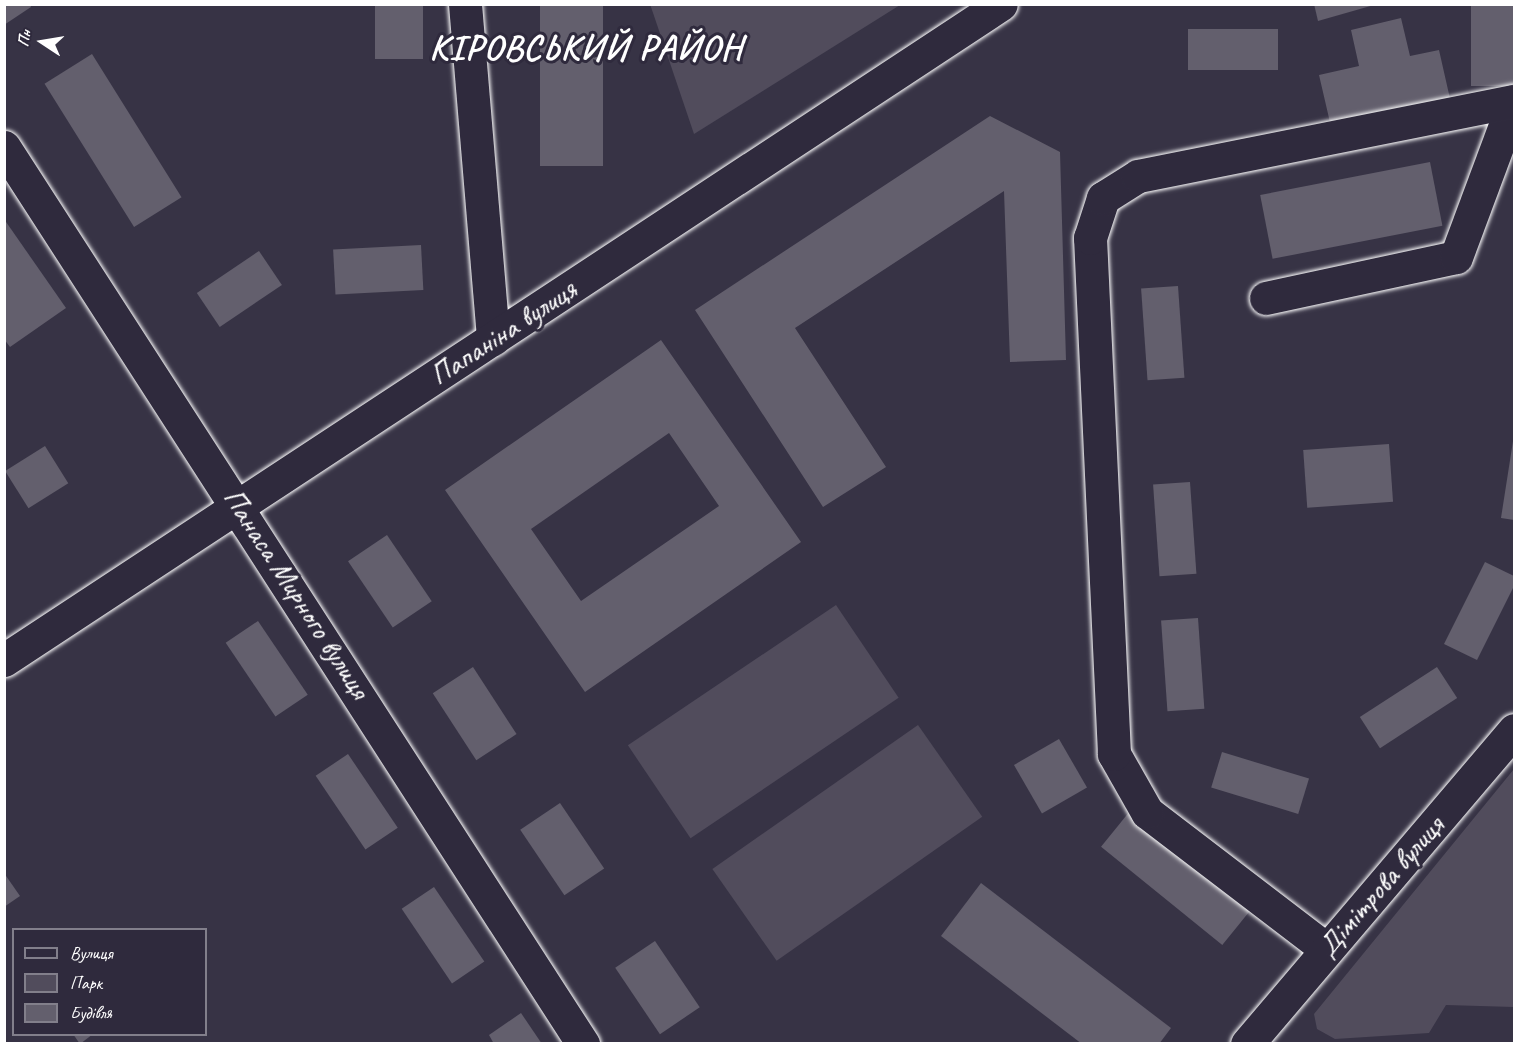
<!DOCTYPE html>
<html>
<head>
<meta charset="utf-8">
<style>
  body { margin:0 }
  #map { position:relative; width:1519px; height:1048px; overflow:hidden; background:#373345; font-family:Caveat,sans-serif }
  div>[style] { position:absolute }
  .green>* { inset:0; background:#514c5c; transform-origin:0 0 }
  .building>* { inset:0; background:#635f6d; transform-origin:0 0 }
  .roads { filter:drop-shadow(0 0 2px #fff) drop-shadow(0 0 2px #fff) }
  .minor>* { height:33px; margin:-16.5px; padding:0 16.5px; transform-origin:16.5px; border-radius:16.5px; background:#2f2a3d }
  span { translate:-50% -50%; white-space:nowrap; text-align:center; line-height:1.15; -webkit-text-stroke:6px #2f2a3d; paint-order:stroke }
  .street-label { font-size:30px; color:#fff }
  .district-label { font-size:36px; color:#fff; font-weight:700; letter-spacing:1.5px }
  .frame { position:absolute; inset:0; border:6px solid #fff; pointer-events:none }
  .legend { position:absolute; left:12px; top:928px; width:195px; height:108px; box-sizing:border-box; background:#2f2a3d; border:2px solid #827f8b; margin:0; padding:8px 10px; list-style:none; font-size:18px; color:#fff }
  .legend li { display:flex; align-items:center; gap:12px; height:30px }
  .legend b { width:30px; border:2px solid #827f8b }
  .north { position:absolute; left:12px; top:12px; width:60px; height:60px; -webkit-text-stroke:4px #2f2a3d; paint-order:stroke; rotate:282deg; font-size:16px; font-weight:700; line-height:24px; text-align:center; color:#fff }
  .north::after { content:''; display:block; margin:auto; width:21px; height:27px; background:#fff; clip-path:polygon(50% 0,100% 100%,50% 72%,0 100%) }
</style>
</head>
<body>
<div id="map">
  <div class="green">
    <i style="clip-path:polygon(650px 4px,900px 4px,900px 5px,694px 134px)"></i>
    <i style="left:836px;top:605px;width:112px;height:251px;rotate:56deg"></i>
    <i style="left:918px;top:725px;width:112px;height:251px;rotate:55deg"></i>
    <i style="clip-path:polygon(1514px 769px,1514px 1007px,1446px 1005px,1429px 1033px,1335px 1039px,1317px 1029px,1314px 1014px)"></i>
  </div>
  <div class="building">
    <i style="clip-path:polygon(4px 4px,30px 4px,31px 7px,4px 25px)"></i>
    <i style="left:375px;top:4px;width:48px;height:55px"></i>
    <i style="left:540px;top:4px;width:63px;height:162px"></i>
    <i style="clip-path:polygon(1314px 4px,1374px 4px,1374px 5px,1318px 21px)"></i>
    <i style="left:1471px;top:5px;width:43px;height:81px"></i>
    <i style="clip-path:polygon(1401px 18px,1410px 56px,1439px 50px,1451px 103px,1332px 131px,1319px 75px,1359px 66px,1351px 30px)"></i>
    <i style="left:1278px;top:29px;width:41px;height:90px;rotate:90deg"></i>
    <i style="left:92px;top:54px;width:169px;height:56px;rotate:58deg"></i>
    <i style="clip-path:polygon(990px 116px,1060px 152px,1066px 360px,1010px 362px,1004px 191px,795px 328px,886px 467px,823px 507px,695px 310px)"></i>
    <i style="left:1430px;top:162px;width:65px;height:173px;rotate:79deg"></i>
    <i style="clip-path:polygon(4px 219px,66px 308px,10px 347px,4px 339px)"></i>
    <i style="left:421px;top:245px;width:45px;height:88px;rotate:87deg"></i>
    <i style="left:259px;top:251px;width:41px;height:75px;rotate:56deg"></i>
    <i style="left:1178px;top:286px;width:92px;height:37px;rotate:86deg"></i>
    <i style="clip-path:polygon(evenodd,661px 340px,801px 542px,585px 692px,445px 490px,661px 340px,669px 433px,719px 506px,581px 601px,531px 529px,669px 433px)"></i>
    <i style="clip-path:polygon(1513px 441px,1514px 442px,1514px 520px,1501px 518px)"></i>
    <i style="left:1389px;top:444px;width:58px;height:86px;rotate:86deg"></i>
    <i style="left:45px;top:446px;width:44px;height:47px;rotate:58deg"></i>
    <i style="left:1190px;top:482px;width:92px;height:37px;rotate:86deg"></i>
    <i style="left:387px;top:535px;width:80px;height:47px;rotate:56deg"></i>
    <i style="clip-path:polygon(1485px 562px,1514px 576px,1514px 586px,1477px 660px,1444px 644px)"></i>
    <i style="left:1198px;top:618px;width:91px;height:37px;rotate:86deg"></i>
    <i style="left:258px;top:621px;width:89px;height:39px;rotate:56deg"></i>
    <i style="left:473px;top:667px;width:80px;height:48px;rotate:57deg"></i>
    <i style="left:1437px;top:667px;width:37px;height:92px;rotate:57deg"></i>
    <i style="left:1059px;top:739px;width:56px;height:52px;rotate:60deg"></i>
    <i style="left:1222px;top:752px;width:91px;height:37px;rotate:17deg"></i>
    <i style="left:348px;top:754px;width:89px;height:39px;rotate:56deg"></i>
    <i style="left:560px;top:803px;width:79px;height:48px;rotate:56deg"></i>
    <i style="left:1130px;top:811px;width:156px;height:46px;rotate:39deg"></i>
    <i style="clip-path:polygon(4px 873px,20px 896px,4px 907px)"></i>
    <i style="clip-path:polygon(981px 883px,1171px 1028px,1159px 1044px,1082px 1044px,941px 936px)"></i>
    <i style="left:434px;top:887px;width:90px;height:39px;rotate:56deg"></i>
    <i style="left:655px;top:941px;width:80px;height:48px;rotate:56deg"></i>
    <i style="clip-path:polygon(521px 1013px,542px 1044px,494px 1044px,489px 1035px)"></i>
    <i style="clip-path:polygon(73px 1034px,93px 1034px,80px 1044px)"></i>
  </div>
  <div class="roads">
    <div class="minor">
      <i style="left:465px;top:4px;width:336px;rotate:85.2deg"></i>
      <i style="left:4px;top:147px;width:1068px;rotate:57.16deg"></i>
      <i style="left:1266px;top:298px;width:194px;rotate:-12.2deg"></i>
      <i style="left:1456px;top:257px;width:166px;rotate:-69.6deg"></i>
      <i style="left:4px;top:660px;width:1193px;rotate:-33.34deg"></i>
      <i style="left:1326px;top:949px;width:225px;rotate:-142.6deg"></i>
      <i style="left:1147px;top:812px;width:67px;rotate:-119.6deg"></i>
      <i style="left:1114px;top:754px;width:517px;rotate:-92.66deg"></i>
      <i style="left:1090px;top:238px;width:42px;rotate:-72deg"></i>
      <i style="left:1103px;top:198px;width:41px;rotate:-32.2deg"></i>
      <i style="left:1138px;top:176px;width:383px;rotate:-11.3deg"></i>
      <i style="left:1247px;top:1044px;width:412px;rotate:-49.6deg"></i>
    </div>
  </div>
  <div class="street-label">
    <span style="left:503px;top:332px;rotate:-33deg">Папаніна вулиця</span>
    <span style="left:297px;top:593px;rotate:57deg">Панаса Мирного вулиця</span>
    <span style="left:1380px;top:886px;rotate:-49deg">Дімітрова вулиця</span>
  </div>
  <div class="district-label">
    <span style="left:586px;top:48px">КІРОВСЬКИЙ РАЙОН</span>
  </div>
  <div class="frame"></div>
  <ul class="legend">
  <li><b style="height:8px;background:#2f2a3d"></b>Вулиця</li>
  <li><b style="height:16px;background:#514c5c"></b>Парк</li>
  <li><b style="height:16px;background:#635f6d"></b>Будівля</li>
  </ul>
  <div class="north">Пн</div>
</div>
</body>
</html>
